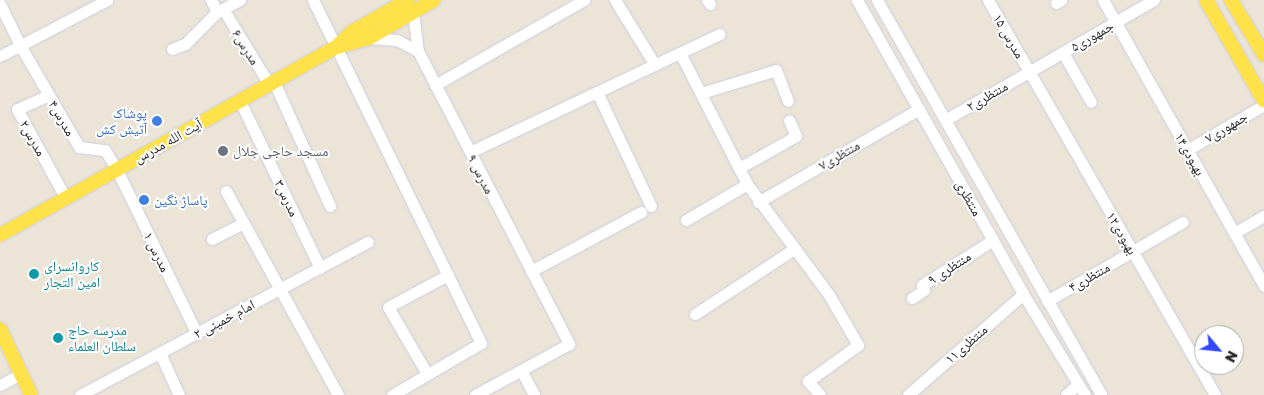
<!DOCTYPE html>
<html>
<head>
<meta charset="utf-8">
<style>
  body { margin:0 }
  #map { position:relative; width:1264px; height:395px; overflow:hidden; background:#ece4d7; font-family:"Golos Text","Noto Naskh Arabic",sans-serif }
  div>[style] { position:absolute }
  .roads { filter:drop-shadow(0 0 1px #cccfe3) drop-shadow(0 0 1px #cccfe3) }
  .minor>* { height:11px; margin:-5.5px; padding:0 5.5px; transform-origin:5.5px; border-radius:5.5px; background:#fff }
  .major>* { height:14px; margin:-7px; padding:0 7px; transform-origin:7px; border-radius:7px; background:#ffe149 }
  .dots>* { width:14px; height:14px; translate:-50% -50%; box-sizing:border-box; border:2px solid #fff; border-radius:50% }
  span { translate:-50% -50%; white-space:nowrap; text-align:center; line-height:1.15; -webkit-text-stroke:4px #fff; paint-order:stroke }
  .street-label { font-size:14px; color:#272727 }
  .shop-label { font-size:14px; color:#366cbe }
  .right { translate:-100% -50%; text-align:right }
  .left { translate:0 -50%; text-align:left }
  .worship-label { font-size:14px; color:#5b616d }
  .culture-label { font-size:14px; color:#0d838f }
  .north { position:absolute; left:1194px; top:325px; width:50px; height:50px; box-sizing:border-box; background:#fff; border:1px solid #a9a9a9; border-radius:50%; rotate:118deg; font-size:14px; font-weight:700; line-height:20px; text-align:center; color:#272727 }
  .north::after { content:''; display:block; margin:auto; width:18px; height:22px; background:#3149ff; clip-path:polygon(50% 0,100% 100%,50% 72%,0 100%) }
</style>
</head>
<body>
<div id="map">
  <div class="roads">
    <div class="minor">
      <i style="left:211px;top:0;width:13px;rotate:63deg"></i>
      <i style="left:313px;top:0;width:382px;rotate:63.9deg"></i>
      <i style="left:481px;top:343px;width:103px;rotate:149.7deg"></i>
      <i style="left:615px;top:0;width:76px;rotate:58.4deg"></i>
      <i style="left:707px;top:0;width:5px;rotate:53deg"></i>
      <i style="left:857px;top:0;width:338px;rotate:60.5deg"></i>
      <i style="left:1023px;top:294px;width:119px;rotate:58.5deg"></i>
      <i style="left:877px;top:0;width:454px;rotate:60.4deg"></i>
      <i style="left:988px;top:0;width:456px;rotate:60.1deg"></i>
      <i style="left:1103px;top:0;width:328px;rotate:60.6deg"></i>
      <i style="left:1056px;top:3px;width:6px;rotate:-31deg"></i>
      <i style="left:0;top:4px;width:48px;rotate:64deg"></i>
      <i style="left:21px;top:47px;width:116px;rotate:59.9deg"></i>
      <i style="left:79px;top:147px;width:26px;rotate:7deg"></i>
      <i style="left:105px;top:150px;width:23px;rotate:59deg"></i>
      <i style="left:117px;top:170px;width:182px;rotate:64deg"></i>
      <i style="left:223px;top:9px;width:88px;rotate:58.5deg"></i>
      <i style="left:413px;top:12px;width:39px;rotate:83deg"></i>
      <i style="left:369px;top:38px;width:28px;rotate:4deg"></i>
      <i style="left:397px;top:40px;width:24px;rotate:28deg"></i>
      <i style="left:418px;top:51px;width:330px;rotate:62.7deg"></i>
      <i style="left:569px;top:344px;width:107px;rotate:151.5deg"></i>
      <i style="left:172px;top:49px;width:14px;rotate:-21deg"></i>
      <i style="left:185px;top:44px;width:45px;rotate:-45deg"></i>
      <i style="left:217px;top:12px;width:26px;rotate:-28deg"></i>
      <i style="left:680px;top:53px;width:147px;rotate:62.9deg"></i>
      <i style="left:747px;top:184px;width:138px;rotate:53.5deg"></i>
      <i style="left:829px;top:295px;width:58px;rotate:59.9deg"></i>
      <i style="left:858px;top:345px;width:62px;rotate:144.2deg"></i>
      <i style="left:808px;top:381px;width:18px;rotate:49deg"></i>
      <i style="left:1063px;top:53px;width:56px;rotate:60.3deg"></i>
      <i style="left:0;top:56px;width:121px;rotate:-27.6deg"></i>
      <i style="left:274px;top:82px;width:136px;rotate:65.7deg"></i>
      <i style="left:435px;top:85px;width:172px;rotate:-29.7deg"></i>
      <i style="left:597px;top:92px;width:126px;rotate:64.7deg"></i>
      <i style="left:701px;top:93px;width:78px;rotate:-17deg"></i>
      <i style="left:776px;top:70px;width:33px;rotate:69deg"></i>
      <i style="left:49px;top:95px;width:35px;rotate:156deg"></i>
      <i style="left:17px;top:109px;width:102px;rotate:61.4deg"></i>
      <i style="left:240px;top:101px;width:185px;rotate:64.4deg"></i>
      <i style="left:945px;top:120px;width:241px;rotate:-29.9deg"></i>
      <i style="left:1187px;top:150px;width:89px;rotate:-30.3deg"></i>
      <i style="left:470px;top:152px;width:276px;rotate:-25.3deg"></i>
      <i style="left:739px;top:168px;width:65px;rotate:-29.3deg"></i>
      <i style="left:796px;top:136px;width:17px;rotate:-114deg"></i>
      <i style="left:226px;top:191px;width:233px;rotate:61.2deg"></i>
      <i style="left:758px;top:202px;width:186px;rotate:-30deg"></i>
      <i style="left:686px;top:220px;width:71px;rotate:-30.5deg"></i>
      <i style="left:1234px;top:233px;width:34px;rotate:-30deg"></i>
      <i style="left:212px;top:239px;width:35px;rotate:-27deg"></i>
      <i style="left:531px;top:271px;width:125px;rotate:-28.2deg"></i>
      <i style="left:912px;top:298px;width:14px;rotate:-34deg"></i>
      <i style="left:924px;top:290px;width:5px;rotate:-112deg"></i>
      <i style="left:922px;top:285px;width:84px;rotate:-32.4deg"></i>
      <i style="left:1047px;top:301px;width:157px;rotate:-30.2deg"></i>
      <i style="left:695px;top:314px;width:118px;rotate:-33.3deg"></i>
      <i style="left:160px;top:353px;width:46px;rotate:65.7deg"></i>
      <i style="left:426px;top:372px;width:75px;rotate:-120.3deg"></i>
      <i style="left:388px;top:307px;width:68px;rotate:-28.1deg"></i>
      <i style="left:522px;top:372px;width:26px;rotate:62deg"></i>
      <i style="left:0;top:385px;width:24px;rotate:-28deg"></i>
      <i style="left:80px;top:395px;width:326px;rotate:-28deg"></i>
      <i style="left:908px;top:395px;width:153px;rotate:-41.3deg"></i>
      <i style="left:1066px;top:395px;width:16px;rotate:-43deg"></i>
    </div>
    <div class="major">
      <i style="left:1206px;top:0;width:116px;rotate:60.1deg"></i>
      <i style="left:1231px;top:0;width:64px;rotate:59deg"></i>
      <i style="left:339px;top:44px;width:19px;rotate:-43deg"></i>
      <i style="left:353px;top:31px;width:63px;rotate:-29.4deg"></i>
      <i style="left:0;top:235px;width:386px;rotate:-29.2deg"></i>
      <i style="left:337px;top:47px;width:33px;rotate:-16deg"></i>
      <i style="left:369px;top:38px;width:75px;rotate:-30.3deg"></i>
      <i style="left:0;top:329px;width:73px;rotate:64.8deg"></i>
    </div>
  </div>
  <div class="dots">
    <i style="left:157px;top:121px;background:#3f7fe0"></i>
    <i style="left:223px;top:151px;background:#6b7280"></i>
    <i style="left:144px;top:200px;background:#3f7fe0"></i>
    <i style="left:34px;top:274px;background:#0f9aa8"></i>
    <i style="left:58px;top:338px;background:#0f9aa8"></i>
  </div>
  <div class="street-label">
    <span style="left:1009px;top:36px;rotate:60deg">مدرس ۱۵</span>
    <span style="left:1092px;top:36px;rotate:-30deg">جمهوری۵</span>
    <span style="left:246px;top:47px;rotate:58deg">مدرس۶</span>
    <span style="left:987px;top:96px;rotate:-30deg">منتظری۲</span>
    <span style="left:62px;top:118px;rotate:60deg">مدرس۴</span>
    <span style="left:1226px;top:127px;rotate:-31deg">جمهوری۷</span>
    <span style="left:33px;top:138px;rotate:61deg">مدرس۲</span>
    <span style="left:168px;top:141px;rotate:-29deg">آیت الله مدرس</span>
    <span style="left:1190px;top:154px;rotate:61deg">بهبودی۱۴</span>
    <span style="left:839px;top:155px;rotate:-30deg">منتظری۷</span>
    <span style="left:481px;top:174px;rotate:63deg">مدرس ۹</span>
    <span style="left:287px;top:198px;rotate:65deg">مدرس۳</span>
    <span style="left:969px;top:198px;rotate:61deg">منتظری</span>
    <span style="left:1122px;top:233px;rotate:60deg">بهبودی۱۲</span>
    <span style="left:157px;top:252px;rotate:64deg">مدرس ۱</span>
    <span style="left:949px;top:268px;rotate:-33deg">منتظری ۹</span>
    <span style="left:1089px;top:277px;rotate:-30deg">منتظری۴</span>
    <span style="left:224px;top:319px;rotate:-28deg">امام خمینی ۲</span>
    <span style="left:966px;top:344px;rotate:-41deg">منتظری۱۱</span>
  </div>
  <div class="shop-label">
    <span class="right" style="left:147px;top:121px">پوشاک<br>آتیش کش</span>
    <span class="left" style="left:154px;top:200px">پاساژ نگین</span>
  </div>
  <div class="worship-label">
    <span class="left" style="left:233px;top:151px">مسجد حاجی جلال</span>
  </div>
  <div class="culture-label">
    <span class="left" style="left:44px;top:274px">کاروانسرای<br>امین التجار</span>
    <span class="left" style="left:68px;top:338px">مدرسه حاج<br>سلطان العلماء</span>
  </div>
  <div class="north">N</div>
</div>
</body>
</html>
